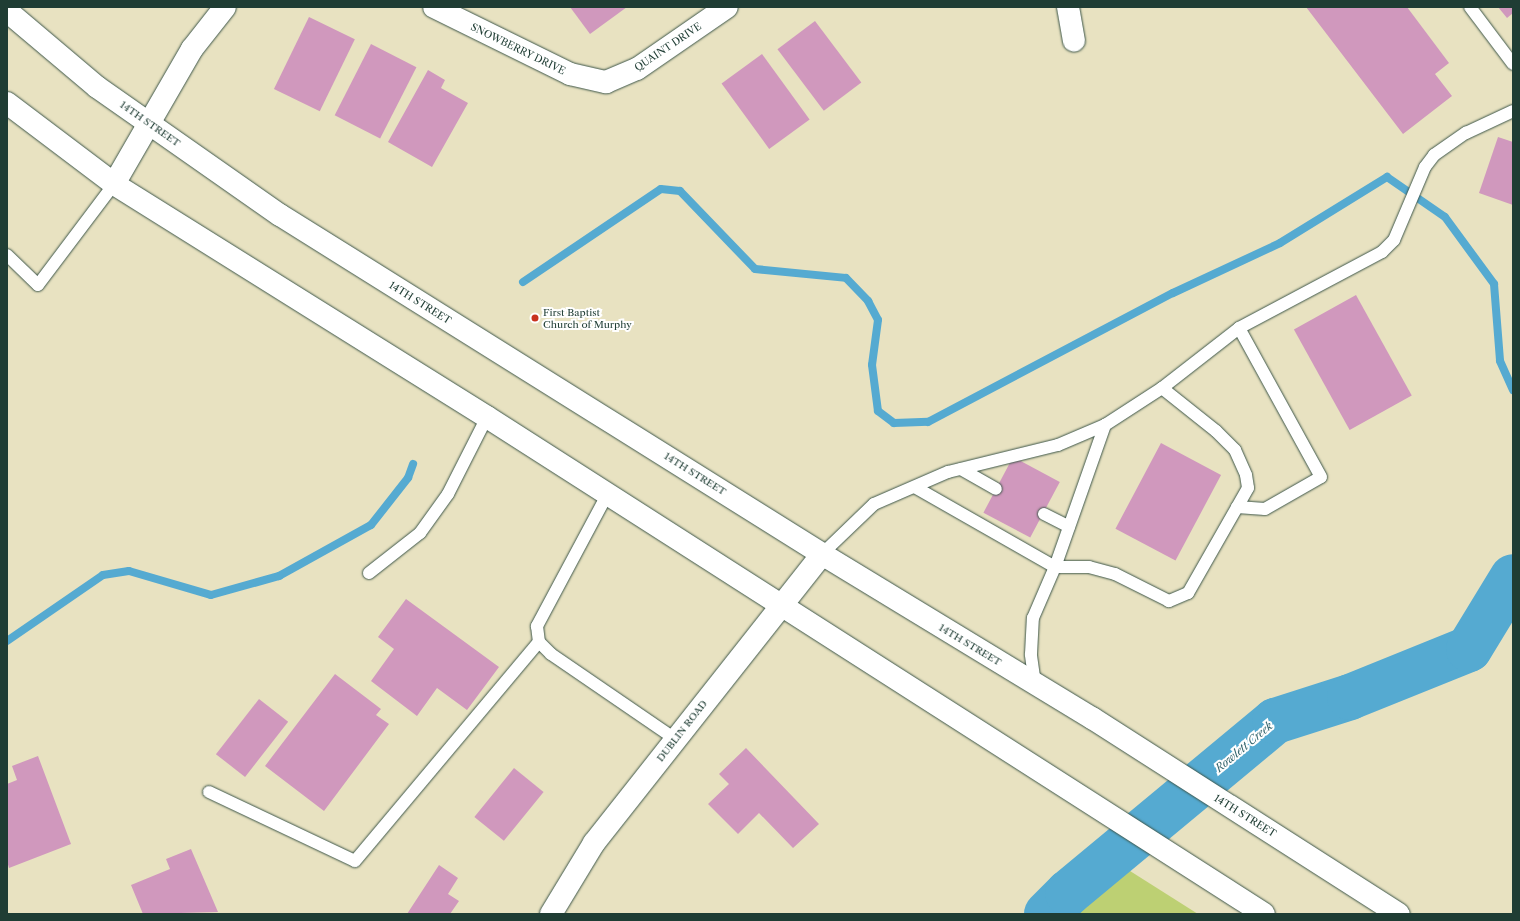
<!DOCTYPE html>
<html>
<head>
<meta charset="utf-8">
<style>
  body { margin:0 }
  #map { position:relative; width:1520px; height:921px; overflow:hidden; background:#e8e2c1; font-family:"Libre Caslon Text",serif }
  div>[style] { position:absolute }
  .green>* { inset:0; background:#bdd073 }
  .stream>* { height:8px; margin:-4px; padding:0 4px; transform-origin:4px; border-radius:4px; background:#55aad1 }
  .river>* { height:46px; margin:-23px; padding:0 23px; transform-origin:23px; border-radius:23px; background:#55aad1 }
  .building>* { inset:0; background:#d098bd; transform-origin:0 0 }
  .roads { filter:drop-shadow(0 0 1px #3d5649) drop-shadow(0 0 1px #3d5649) }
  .lane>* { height:12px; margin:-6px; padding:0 6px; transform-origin:6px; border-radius:6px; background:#fff }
  .street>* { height:22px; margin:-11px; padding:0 11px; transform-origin:11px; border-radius:11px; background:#fff }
  .primary>* { height:22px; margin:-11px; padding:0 11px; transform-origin:11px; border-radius:11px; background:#fff }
  .dots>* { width:11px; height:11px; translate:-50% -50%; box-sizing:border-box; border:2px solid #fff; border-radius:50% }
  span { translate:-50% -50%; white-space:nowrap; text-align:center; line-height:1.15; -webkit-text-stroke:4px #fff; paint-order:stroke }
  .street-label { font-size:10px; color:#1f3d34 }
  .poi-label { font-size:10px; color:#1f3d34 }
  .left { translate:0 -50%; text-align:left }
  .water-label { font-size:11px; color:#32636b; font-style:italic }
  .frame { position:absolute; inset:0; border:8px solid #1f3d34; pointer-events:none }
</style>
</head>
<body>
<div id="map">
  <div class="green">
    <i style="clip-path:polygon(1119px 864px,1198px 914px,1070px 914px)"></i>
  </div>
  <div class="stream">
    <i style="left:523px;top:282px;width:166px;rotate:-34deg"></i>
    <i style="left:661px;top:189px;width:19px;rotate:6deg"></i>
    <i style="left:680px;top:191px;width:108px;rotate:46.1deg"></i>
    <i style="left:755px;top:269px;width:91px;rotate:5.6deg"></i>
    <i style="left:846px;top:278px;width:32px;rotate:46deg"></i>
    <i style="left:868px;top:301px;width:21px;rotate:62deg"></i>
    <i style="left:878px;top:320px;width:45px;rotate:97.6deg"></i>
    <i style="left:872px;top:365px;width:46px;rotate:82.6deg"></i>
    <i style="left:878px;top:411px;width:20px;rotate:37deg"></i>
    <i style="left:894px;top:423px;width:34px;rotate:-2deg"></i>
    <i style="left:928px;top:422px;width:277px;rotate:-27.8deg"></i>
    <i style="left:1173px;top:293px;width:118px;rotate:-25deg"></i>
    <i style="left:1280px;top:243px;width:126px;rotate:-31.7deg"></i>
    <i style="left:1387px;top:177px;width:70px;rotate:34.6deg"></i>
    <i style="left:1445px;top:217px;width:83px;rotate:53.8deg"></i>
    <i style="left:1494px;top:284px;width:77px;rotate:85.5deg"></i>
    <i style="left:1500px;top:361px;width:32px;rotate:66deg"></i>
    <i style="left:7px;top:641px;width:116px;rotate:-34.5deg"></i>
    <i style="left:103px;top:575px;width:26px;rotate:-9deg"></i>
    <i style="left:129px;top:571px;width:85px;rotate:16.3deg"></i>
    <i style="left:211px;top:595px;width:71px;rotate:-15.6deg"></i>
    <i style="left:279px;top:576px;width:105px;rotate:-29deg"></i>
    <i style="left:371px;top:525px;width:60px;rotate:-51.8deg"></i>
    <i style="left:408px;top:478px;width:15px;rotate:-70deg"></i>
  </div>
  <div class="river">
    <i style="left:1047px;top:914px;width:30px;rotate:-45deg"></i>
    <i style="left:1068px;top:893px;width:269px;rotate:-39.7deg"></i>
    <i style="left:1275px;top:721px;width:79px;rotate:-17.7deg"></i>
    <i style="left:1350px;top:697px;width:128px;rotate:-22deg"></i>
    <i style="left:1469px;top:649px;width:84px;rotate:-58.6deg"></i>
  </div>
  <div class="building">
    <i style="clip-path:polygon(570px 7px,627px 7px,590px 34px)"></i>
    <i style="clip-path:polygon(1306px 7px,1407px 7px,1449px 63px,1435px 74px,1452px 96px,1403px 134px)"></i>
    <i style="clip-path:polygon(1498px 7px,1513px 7px,1513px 13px,1507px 18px)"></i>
    <i style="left:309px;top:17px;width:51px;height:80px;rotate:26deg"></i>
    <i style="left:815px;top:21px;width:77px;height:47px;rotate:53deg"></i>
    <i style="left:371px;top:44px;width:51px;height:80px;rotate:27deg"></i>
    <i style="left:762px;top:54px;width:81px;height:50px;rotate:54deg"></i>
    <i style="clip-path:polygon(428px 70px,445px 80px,441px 88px,468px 103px,432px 167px,388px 142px)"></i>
    <i style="clip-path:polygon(1498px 137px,1513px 142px,1513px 205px,1479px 193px)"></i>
    <i style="left:1356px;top:295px;width:115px;height:71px;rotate:61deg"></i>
    <i style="left:1161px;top:443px;width:68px;height:97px;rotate:28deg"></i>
    <i style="left:1013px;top:457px;width:53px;height:63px;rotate:28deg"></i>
    <i style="clip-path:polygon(406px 599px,499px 667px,467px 710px,437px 688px,417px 716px,371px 681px,394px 649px,378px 637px)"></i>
    <i style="clip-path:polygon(335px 674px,381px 709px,376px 715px,389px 724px,324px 811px,265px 766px)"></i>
    <i style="left:259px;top:699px;width:37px;height:70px;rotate:38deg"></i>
    <i style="clip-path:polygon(746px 748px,819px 824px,793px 848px,759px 813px,738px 834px,708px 804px,729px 784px,719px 774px)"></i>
    <i style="clip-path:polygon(38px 756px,71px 844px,9px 868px,7px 861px,7px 784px,17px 780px,12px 766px)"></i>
    <i style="left:514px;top:768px;width:38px;height:63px;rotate:39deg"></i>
    <i style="clip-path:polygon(191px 849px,218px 912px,143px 914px,131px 885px,170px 869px,166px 859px)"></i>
    <i style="clip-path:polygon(439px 865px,458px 878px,448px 894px,459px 901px,450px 914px,407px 914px)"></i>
  </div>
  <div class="roads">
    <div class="lane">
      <i style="left:1470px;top:7px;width:71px;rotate:53deg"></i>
      <i style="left:7px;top:255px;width:43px;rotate:44.1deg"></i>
      <i style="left:38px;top:285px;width:126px;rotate:-53deg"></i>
      <i style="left:1162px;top:388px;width:98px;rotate:-37.9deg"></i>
      <i style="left:1239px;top:328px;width:162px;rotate:-28deg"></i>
      <i style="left:1382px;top:252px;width:17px;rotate:-45deg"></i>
      <i style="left:1394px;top:240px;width:79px;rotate:-67deg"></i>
      <i style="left:1425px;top:167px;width:15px;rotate:-53deg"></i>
      <i style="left:1434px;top:155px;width:39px;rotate:-35deg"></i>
      <i style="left:1466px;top:133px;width:52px;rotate:-25.1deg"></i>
      <i style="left:961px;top:469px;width:40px;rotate:29.7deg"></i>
      <i style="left:607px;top:495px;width:149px;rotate:118.1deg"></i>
      <i style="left:537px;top:626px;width:16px;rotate:83deg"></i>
      <i style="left:539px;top:642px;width:17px;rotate:45deg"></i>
      <i style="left:551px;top:654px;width:150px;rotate:34.4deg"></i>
      <i style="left:1237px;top:507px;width:28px;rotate:4deg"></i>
      <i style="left:1265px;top:509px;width:64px;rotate:-29.7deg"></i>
      <i style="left:1321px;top:477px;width:170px;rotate:-118.8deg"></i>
      <i style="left:1044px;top:514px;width:28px;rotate:27deg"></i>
      <i style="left:822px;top:554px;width:72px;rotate:-43.9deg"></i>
      <i style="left:874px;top:504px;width:81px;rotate:-23.4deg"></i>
      <i style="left:948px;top:472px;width:113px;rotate:-13.8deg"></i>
      <i style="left:1058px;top:445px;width:51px;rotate:-23.1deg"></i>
      <i style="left:1105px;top:425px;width:68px;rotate:-33deg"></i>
      <i style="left:1162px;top:388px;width:69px;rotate:38.5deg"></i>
      <i style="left:1216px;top:431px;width:27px;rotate:45deg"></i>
      <i style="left:1235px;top:450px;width:27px;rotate:66deg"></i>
      <i style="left:1246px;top:475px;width:13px;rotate:81deg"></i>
      <i style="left:1248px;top:488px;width:121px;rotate:119.7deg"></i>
      <i style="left:1188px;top:593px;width:21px;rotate:157deg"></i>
      <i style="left:1169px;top:601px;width:60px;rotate:-153.4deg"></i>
      <i style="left:1115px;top:574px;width:27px;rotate:-165deg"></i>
      <i style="left:1089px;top:567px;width:34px;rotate:180deg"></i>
      <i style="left:1055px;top:567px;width:161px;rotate:-150.3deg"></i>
      <i style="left:369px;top:573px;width:65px;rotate:-38.1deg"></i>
      <i style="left:420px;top:533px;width:48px;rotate:-54.3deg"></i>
      <i style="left:448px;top:494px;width:86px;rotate:-63.1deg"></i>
      <i style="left:1035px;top:684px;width:30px;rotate:-98deg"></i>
      <i style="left:1031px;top:654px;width:36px;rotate:-87deg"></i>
      <i style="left:1033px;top:618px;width:56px;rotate:-66.7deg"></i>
      <i style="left:1055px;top:567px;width:151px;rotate:-70.6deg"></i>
      <i style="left:209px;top:792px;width:161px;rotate:25.3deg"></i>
      <i style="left:355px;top:861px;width:286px;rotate:-50deg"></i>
    </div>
    <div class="street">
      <i style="left:434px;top:7px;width:152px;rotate:26.2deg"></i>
      <i style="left:570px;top:74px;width:37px;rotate:13deg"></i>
      <i style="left:606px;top:82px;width:34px;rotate:-23deg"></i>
      <i style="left:637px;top:69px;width:109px;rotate:-34.6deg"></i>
      <i style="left:1068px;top:7px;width:34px;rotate:80deg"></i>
      <i style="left:114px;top:184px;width:156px;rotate:-60deg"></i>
      <i style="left:192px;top:49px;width:53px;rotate:-51.8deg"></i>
      <i style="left:551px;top:914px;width:83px;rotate:-58.8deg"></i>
      <i style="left:594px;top:843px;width:368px;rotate:-51.7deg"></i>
    </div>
    <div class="primary">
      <i style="left:7px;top:11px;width:118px;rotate:40.2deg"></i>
      <i style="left:97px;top:87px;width:223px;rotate:35deg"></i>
      <i style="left:280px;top:215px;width:639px;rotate:32.02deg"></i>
      <i style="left:822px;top:554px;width:316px;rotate:31.3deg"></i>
      <i style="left:1092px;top:718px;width:364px;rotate:32.6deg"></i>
      <i style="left:7px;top:103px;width:134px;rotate:37.1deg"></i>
      <i style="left:114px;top:184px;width:440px;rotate:32deg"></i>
      <i style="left:487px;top:417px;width:922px;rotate:32.6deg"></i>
    </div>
  </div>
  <div class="dots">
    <i style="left:535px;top:318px;background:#c8321e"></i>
  </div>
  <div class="street-label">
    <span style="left:668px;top:47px;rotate:-34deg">QUAINT DRIVE</span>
    <span style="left:518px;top:49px;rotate:26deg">SNOWBERRY DRIVE</span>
    <span style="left:150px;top:124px;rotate:35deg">14TH STREET</span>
    <span style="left:420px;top:303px;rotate:32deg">14TH STREET</span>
    <span style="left:695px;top:474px;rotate:32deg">14TH STREET</span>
    <span style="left:970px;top:645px;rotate:31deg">14TH STREET</span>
    <span style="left:682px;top:731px;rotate:-52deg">DUBLIN ROAD</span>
    <span style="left:1245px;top:816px;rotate:32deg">14TH STREET</span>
  </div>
  <div class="poi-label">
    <span class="left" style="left:543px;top:318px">First Baptist<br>Church of Murphy</span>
  </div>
  <div class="water-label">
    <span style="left:1244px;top:747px;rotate:-40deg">Rowlett Creek</span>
  </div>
  <div class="frame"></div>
</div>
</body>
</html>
